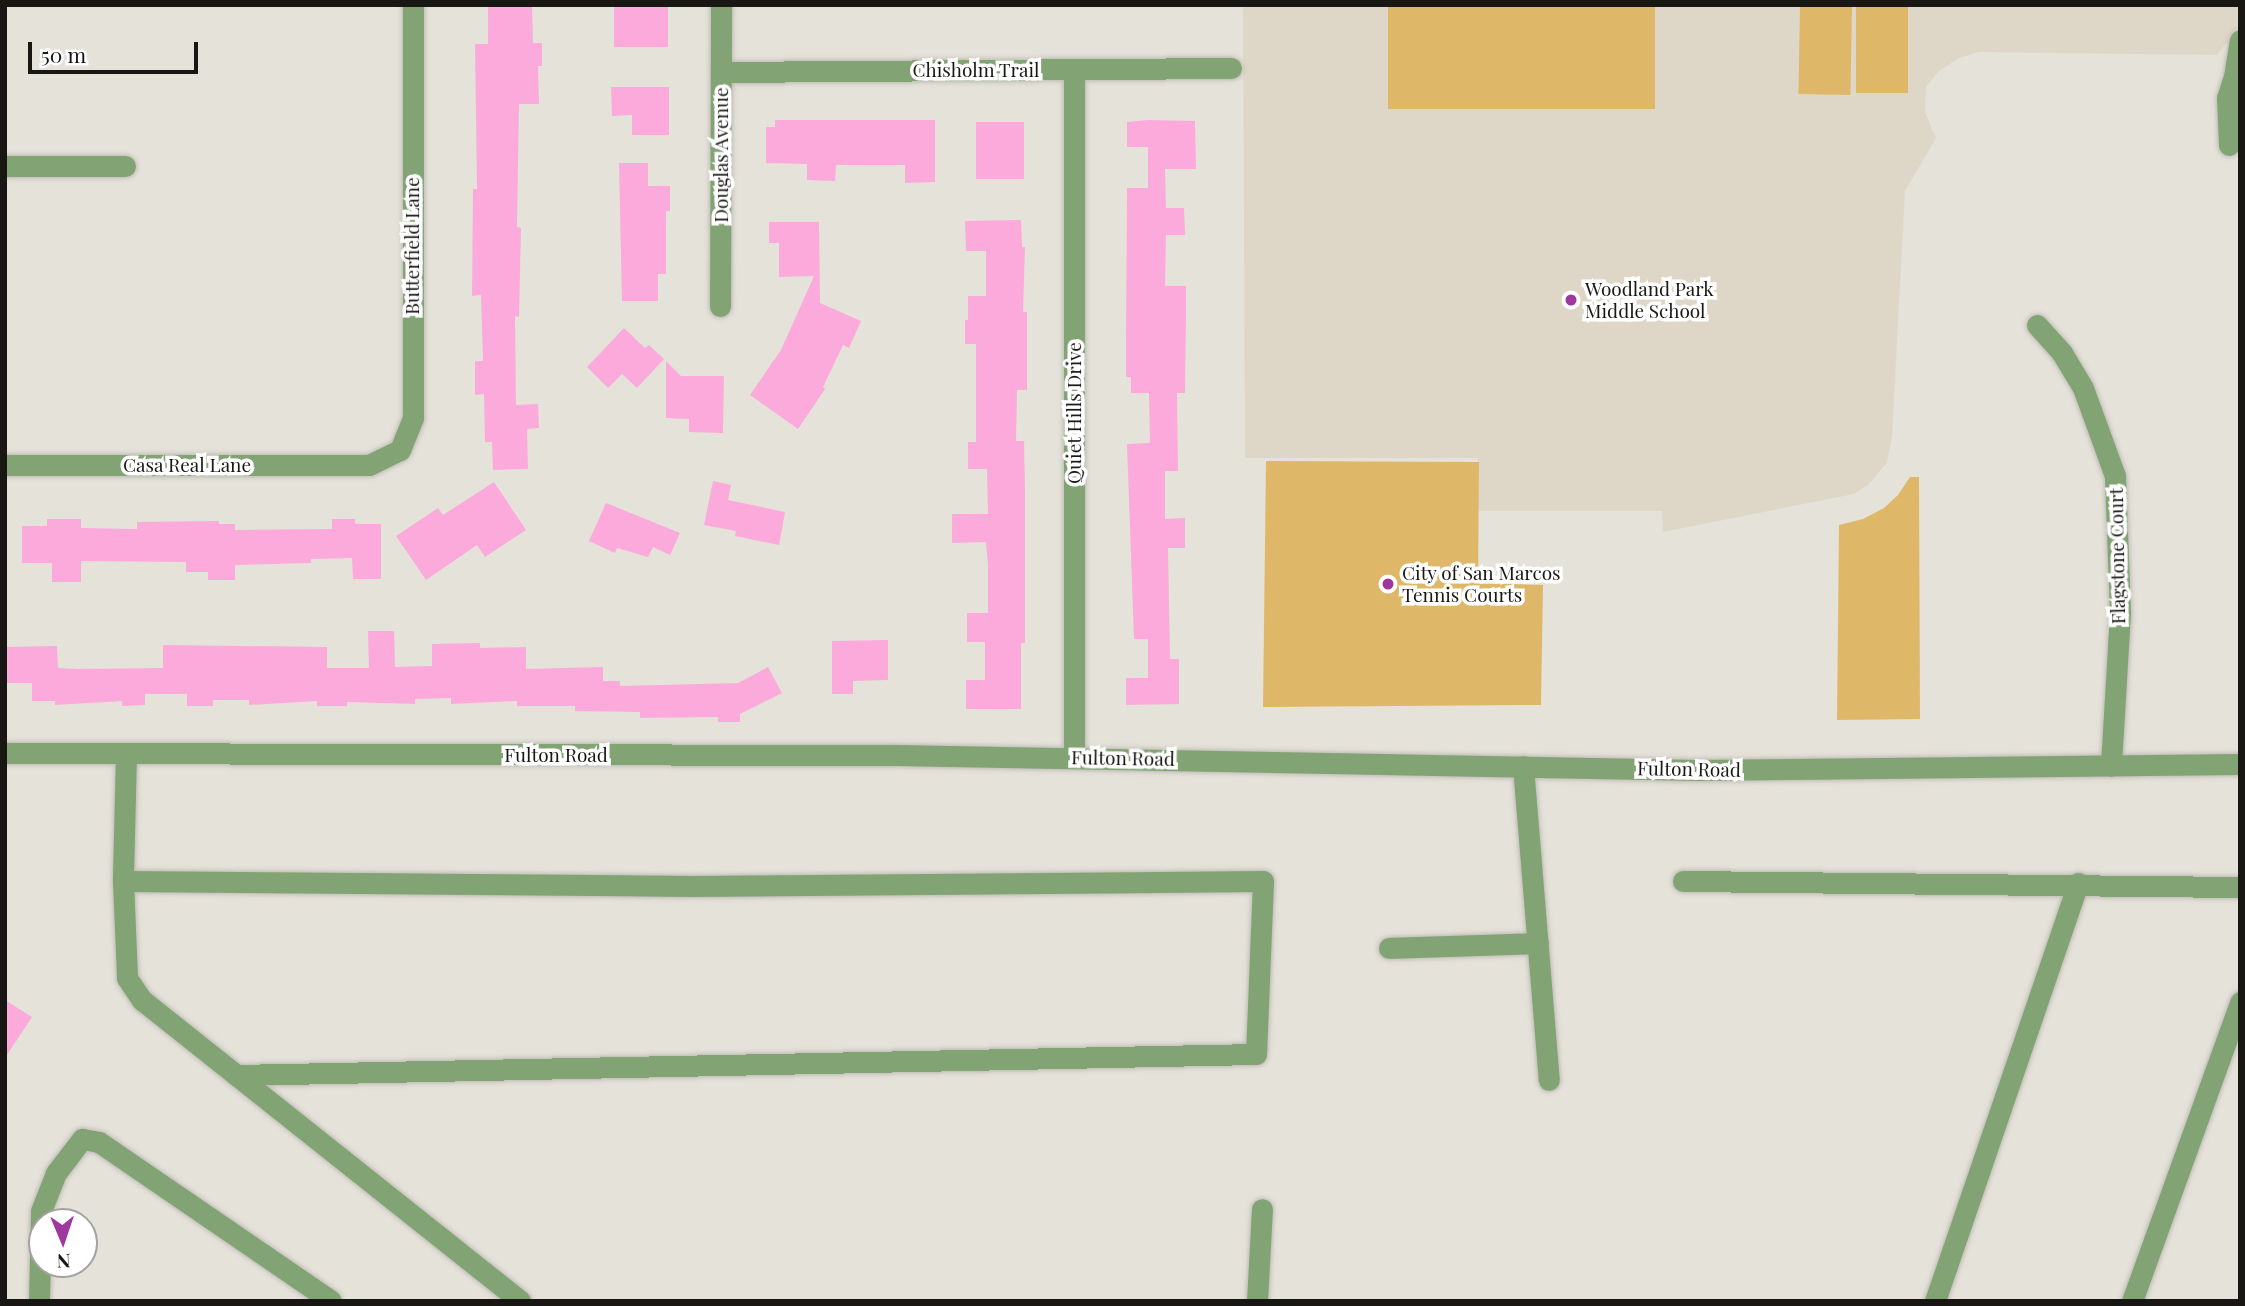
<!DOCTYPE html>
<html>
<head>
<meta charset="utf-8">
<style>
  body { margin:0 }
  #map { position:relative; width:2245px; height:1306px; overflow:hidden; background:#e5e2da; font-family:"Playfair Display",serif }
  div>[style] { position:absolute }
  .built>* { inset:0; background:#ded7c8 }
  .green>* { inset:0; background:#deb868; transform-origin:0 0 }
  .building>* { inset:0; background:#fbaadb; transform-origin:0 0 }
  .roads { filter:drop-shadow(0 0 2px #c0bdb6) drop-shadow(0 0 2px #c0bdb6) }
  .minor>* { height:21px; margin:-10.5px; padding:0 10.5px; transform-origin:10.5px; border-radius:10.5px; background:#82a475 }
  .dots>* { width:19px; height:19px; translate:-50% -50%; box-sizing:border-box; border:4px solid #fff; border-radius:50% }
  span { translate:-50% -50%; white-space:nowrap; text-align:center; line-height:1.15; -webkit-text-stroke:7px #fff; paint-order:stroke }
  .street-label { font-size:19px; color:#181714 }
  .poi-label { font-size:19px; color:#181714 }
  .left { translate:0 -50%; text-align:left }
  .frame { position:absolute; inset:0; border:7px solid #181714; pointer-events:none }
  .north { position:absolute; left:28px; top:1208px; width:70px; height:70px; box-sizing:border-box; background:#fff; border:2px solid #a3a2a1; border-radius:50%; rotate:178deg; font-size:19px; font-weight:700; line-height:28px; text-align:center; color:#181714 }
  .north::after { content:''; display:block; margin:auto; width:24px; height:32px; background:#9e389d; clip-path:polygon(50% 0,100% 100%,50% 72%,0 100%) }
  .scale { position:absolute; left:28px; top:42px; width:170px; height:32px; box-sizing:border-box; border:4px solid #181714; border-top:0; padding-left:9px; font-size:21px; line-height:24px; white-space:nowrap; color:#181714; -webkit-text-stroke:5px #fff; paint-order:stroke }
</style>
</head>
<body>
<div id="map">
  <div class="built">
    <i style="clip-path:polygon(1243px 5px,2240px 5px,2240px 25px,2217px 55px,1979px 52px,1959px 58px,1939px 71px,1926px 87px,1925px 112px,1936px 138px,1905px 191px,1892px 437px,1887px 463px,1868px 485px,1854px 494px,1663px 532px,1662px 511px,1478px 511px,1478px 458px,1245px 458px)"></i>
  </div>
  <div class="green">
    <i style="left:1388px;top:5px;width:267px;height:104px"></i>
    <i style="left:1800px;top:6px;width:52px;height:88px;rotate:1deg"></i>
    <i style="left:1856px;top:6px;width:52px;height:87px"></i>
    <i style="clip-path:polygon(1266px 461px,1479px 462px,1478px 583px,1543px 585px,1541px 705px,1263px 707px)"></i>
    <i style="clip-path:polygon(1910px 477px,1919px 477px,1920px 719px,1837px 720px,1839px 525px,1863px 519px,1884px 508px,1898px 495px)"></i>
  </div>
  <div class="building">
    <i style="clip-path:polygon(488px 5px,532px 5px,533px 43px,542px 43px,542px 66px,538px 66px,539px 104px,519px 104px,517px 227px,521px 228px,519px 317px,515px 316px,516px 405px,538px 404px,539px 428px,527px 429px,528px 469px,493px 470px,492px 442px,485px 442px,484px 394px,475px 395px,475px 361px,483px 361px,481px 295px,472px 296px,473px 189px,477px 189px,475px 44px,488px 44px)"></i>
    <i style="left:614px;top:5px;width:54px;height:42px"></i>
    <i style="clip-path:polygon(611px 87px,669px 87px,669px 135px,632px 135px,632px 115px,612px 116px)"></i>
    <i style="clip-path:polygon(775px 120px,935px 120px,935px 182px,905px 183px,905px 165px,836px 165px,835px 181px,807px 180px,807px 164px,766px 163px,766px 127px,775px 127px)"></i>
    <i style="clip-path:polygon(1148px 120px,1195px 121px,1196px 169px,1165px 169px,1166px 208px,1184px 208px,1185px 235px,1166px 235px,1165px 286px,1186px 286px,1186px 314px,1185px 393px,1177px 393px,1178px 471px,1165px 471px,1165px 519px,1185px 518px,1185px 548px,1168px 548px,1170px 659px,1179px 659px,1179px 704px,1126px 705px,1126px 678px,1148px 678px,1148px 639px,1134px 639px,1127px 444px,1150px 443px,1149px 393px,1131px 393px,1131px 377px,1126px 377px,1126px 344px,1127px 188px,1148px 188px,1148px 147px,1127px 147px,1127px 122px)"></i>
    <i style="left:976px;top:122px;width:48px;height:57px"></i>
    <i style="clip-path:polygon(619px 163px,648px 163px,648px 186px,670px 186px,670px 211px,666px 211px,666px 274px,658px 274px,658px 301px,622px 301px)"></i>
    <i style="clip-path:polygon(1021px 220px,1022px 247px,1025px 247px,1023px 312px,1027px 312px,1027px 390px,1017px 390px,1016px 441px,1024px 441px,1025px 490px,1025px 643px,1021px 643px,1021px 709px,966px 709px,966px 680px,985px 680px,985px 642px,967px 642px,967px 613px,988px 613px,988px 564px,986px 542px,952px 543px,952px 514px,988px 514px,987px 469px,968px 469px,968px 442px,976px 442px,976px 344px,965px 344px,965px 320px,968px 320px,968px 296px,986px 296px,986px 251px,966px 251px,965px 221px)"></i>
    <i style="clip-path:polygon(769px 222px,819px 222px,820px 303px,861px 321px,849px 348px,843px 345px,823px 387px,825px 389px,798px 429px,750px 395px,781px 350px,814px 276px,779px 277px,779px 243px,769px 243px)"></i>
    <i style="clip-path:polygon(624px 328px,645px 348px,649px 345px,664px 359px,637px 388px,622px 374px,608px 388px,587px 367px)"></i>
    <i style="clip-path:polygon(666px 361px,681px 376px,724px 376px,723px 433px,689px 432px,689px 419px,666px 418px)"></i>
    <i style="clip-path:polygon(713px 481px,731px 485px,728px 500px,785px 512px,779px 545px,735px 536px,736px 531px,704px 525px)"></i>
    <i style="clip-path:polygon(494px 482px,526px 530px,485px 557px,477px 545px,426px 580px,396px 536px,438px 508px,443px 515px)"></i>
    <i style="clip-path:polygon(606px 503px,680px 533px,670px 555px,653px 547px,648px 557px,617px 548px,615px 553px,589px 541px)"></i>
    <i style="clip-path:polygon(47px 519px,81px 519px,81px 528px,137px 529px,137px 522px,219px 521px,219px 524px,235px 524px,235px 530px,332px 529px,332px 519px,355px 519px,355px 524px,381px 524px,381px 579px,353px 579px,352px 558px,311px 559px,311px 563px,235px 565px,235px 580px,208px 580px,208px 572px,186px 572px,186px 562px,81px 561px,81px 582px,52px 582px,52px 563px,22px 563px,22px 526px,47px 526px)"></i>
    <i style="clip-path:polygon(368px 631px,394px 631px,395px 667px,432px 666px,432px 644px,480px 643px,480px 648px,526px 647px,526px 669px,603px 667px,603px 681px,620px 681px,620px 686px,738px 683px,768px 667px,782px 693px,740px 714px,740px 722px,718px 722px,718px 717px,640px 718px,640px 712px,575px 711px,575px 706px,517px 706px,517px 701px,451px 704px,451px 698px,415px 699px,415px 704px,347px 702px,347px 706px,317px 706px,317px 701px,249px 705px,249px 700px,213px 700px,213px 706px,187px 706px,187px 694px,145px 694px,145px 705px,122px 706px,122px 701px,55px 705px,55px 701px,32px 701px,32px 683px,5px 683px,5px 647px,57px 646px,58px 668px,77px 669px,163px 668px,163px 645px,327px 647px,327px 668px,369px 668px)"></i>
    <i style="clip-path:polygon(888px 640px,888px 680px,853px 681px,853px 694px,832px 694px,832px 641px)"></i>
    <i style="clip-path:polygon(5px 1000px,32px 1017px,5px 1058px)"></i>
  </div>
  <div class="roads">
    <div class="minor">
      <i style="left:1074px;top:69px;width:688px;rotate:90deg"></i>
      <i style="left:721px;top:72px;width:510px;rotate:-0.45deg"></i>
      <i style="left:2229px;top:145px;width:47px;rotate:-92.4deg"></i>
      <i style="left:2227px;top:98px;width:22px;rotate:-72deg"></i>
      <i style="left:2234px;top:77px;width:37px;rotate:-81deg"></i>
      <i style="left:5px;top:166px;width:120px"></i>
      <i style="left:720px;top:306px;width:301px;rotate:-89.8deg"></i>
      <i style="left:2037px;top:325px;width:38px;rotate:48deg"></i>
      <i style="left:2062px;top:353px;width:41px;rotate:59deg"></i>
      <i style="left:2083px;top:388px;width:94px;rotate:70deg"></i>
      <i style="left:2115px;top:476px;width:137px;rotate:87.9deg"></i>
      <i style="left:2120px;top:613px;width:153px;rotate:93.4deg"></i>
      <i style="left:5px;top:465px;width:364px"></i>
      <i style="left:369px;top:465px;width:34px;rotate:-26deg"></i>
      <i style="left:400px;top:450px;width:35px;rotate:-68deg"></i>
      <i style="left:413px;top:418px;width:413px;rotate:-90deg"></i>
      <i style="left:5px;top:753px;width:890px;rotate:0.13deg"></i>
      <i style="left:895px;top:755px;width:803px;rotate:1.07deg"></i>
      <i style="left:1698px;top:770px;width:542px;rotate:-0.63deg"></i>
      <i style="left:126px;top:754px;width:127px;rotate:91.4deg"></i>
      <i style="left:123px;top:881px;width:97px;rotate:87.6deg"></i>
      <i style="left:127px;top:978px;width:27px;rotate:56deg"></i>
      <i style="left:142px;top:1000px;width:483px;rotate:38.5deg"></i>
      <i style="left:1523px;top:766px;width:315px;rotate:85.3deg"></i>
      <i style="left:123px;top:881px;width:569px;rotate:0.5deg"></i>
      <i style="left:692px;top:886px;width:571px;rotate:-0.5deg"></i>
      <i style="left:1263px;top:881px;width:173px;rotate:92.3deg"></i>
      <i style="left:1256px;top:1054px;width:1020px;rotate:178.82deg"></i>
      <i style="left:1683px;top:881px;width:557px;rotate:0.62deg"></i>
      <i style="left:1389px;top:948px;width:149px;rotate:-1.9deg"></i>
      <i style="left:39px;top:1301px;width:90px;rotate:-88.7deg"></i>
      <i style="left:41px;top:1211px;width:41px;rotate:-68.5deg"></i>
      <i style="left:56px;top:1173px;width:43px;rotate:-52.6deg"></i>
      <i style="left:82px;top:1139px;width:17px;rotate:10deg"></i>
      <i style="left:99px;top:1142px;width:281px;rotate:34.4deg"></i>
      <i style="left:1257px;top:1301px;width:92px;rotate:-86.9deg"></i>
      <i style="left:1935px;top:1301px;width:442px;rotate:-71.1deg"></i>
      <i style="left:2132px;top:1301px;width:318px;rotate:-70.1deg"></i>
    </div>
  </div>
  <div class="dots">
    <i style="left:1571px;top:300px;background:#9e389d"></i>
    <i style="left:1388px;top:584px;background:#9e389d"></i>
  </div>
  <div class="street-label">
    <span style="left:976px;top:70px">Chisholm Trail</span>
    <span style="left:721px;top:155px;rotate:-90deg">Douglas Avenue</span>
    <span style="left:412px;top:246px;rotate:-90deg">Butterfield Lane</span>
    <span style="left:1074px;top:413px;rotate:-90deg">Quiet Hills Drive</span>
    <span style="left:187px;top:465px">Casa Real Lane</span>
    <span style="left:2117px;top:556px;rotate:-91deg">Flagstone Court</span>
    <span style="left:556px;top:755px">Fulton Road</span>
    <span style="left:1123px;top:758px;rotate:1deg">Fulton Road</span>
    <span style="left:1689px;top:769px;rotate:1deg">Fulton Road</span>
  </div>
  <div class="poi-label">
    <span class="left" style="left:1585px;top:300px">Woodland Park<br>Middle School</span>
    <span class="left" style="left:1402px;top:584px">City of San Marcos<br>Tennis Courts</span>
  </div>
  <div class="frame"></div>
  <div class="north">N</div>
  <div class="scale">50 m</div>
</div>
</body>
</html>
